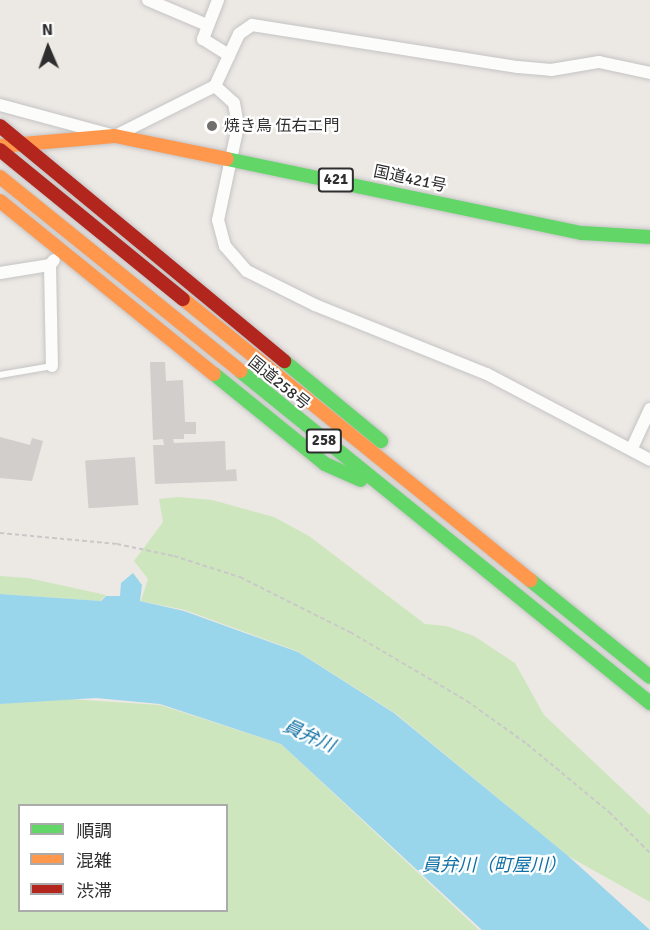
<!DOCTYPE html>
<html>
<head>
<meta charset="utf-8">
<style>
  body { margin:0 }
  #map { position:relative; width:650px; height:930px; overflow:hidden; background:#ece8e4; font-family:Signika,"Noto Sans JP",sans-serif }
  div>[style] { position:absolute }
  .green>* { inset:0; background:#cee6be }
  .water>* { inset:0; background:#99d6ec }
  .building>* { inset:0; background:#d1cecb; transform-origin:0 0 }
  .path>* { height:2px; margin-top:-1px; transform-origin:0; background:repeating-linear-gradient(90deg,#c9c9c8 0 4.5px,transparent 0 7.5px) }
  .roads { filter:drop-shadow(0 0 2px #c5c4c5) drop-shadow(0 0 2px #c5c4c5) }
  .lane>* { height:6px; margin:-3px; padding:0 3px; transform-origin:3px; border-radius:3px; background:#fcfcfb }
  .street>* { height:12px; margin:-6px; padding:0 6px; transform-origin:6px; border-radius:6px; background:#fcfcfb }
  .fast>* { height:14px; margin:-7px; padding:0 7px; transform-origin:7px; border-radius:7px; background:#63d668 }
  .slow>* { height:14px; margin:-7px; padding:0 7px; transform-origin:7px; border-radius:7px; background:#ff974d }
  .jam>* { height:14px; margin:-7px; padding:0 7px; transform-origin:7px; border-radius:7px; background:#b3261e }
  .dots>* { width:16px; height:16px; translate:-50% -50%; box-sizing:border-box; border:3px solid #fff; border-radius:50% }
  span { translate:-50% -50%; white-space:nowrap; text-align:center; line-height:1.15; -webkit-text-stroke:4.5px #fff; paint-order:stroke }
  .shield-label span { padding:2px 4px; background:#fff; border:2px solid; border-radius:4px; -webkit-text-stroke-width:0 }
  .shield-label { font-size:15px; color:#2e2e2e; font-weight:700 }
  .poi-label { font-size:16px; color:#2e2e2e }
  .left { translate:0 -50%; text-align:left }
  .street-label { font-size:16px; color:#2e2e2e }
  .water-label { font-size:18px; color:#0d6fa3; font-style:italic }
  .legend { position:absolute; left:18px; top:804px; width:210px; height:108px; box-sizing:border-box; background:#fff; border:2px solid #ababab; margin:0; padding:8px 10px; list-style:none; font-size:18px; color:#2e2e2e }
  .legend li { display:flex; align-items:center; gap:12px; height:30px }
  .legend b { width:30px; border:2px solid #ababab }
  .north { position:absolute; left:18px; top:18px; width:60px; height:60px; -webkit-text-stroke:4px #fff; paint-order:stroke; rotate:358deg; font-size:16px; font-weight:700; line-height:24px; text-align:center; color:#2e2e2e }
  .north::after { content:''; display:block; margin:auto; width:21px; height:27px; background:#2e2e2e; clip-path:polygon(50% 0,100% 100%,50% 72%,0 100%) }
</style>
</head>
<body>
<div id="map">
  <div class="green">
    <i style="clip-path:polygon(178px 497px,212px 500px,274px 517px,309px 536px,425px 624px,446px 626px,474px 636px,515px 663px,544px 715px,650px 815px,650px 902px,568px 856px,395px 713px,297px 651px,185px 610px,141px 601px,148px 579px,134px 561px,163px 522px,159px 499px)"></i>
    <i style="clip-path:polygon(0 576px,28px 578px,106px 595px,100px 601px,0 594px)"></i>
    <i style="clip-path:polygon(evenodd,53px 698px,160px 705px,281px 744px,479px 930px,0 930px,0 704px,53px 698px,20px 806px,226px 806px,226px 910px,20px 910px,20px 806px)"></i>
  </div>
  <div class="water">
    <i style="clip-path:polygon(133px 573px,142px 585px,140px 601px,184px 611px,298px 652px,394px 713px,567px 855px,650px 930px,482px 930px,281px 744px,160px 704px,96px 698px,0 704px,0 594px,101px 601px,106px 596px,120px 596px,121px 583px)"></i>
  </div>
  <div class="building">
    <i style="clip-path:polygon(150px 362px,165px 362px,166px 381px,183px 380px,185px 422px,196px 422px,196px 434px,184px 434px,184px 439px,173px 439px,174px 443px,225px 441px,226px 470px,236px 469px,237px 481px,155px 484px,153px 445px,164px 445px,163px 439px,153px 440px)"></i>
    <i style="clip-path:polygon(0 437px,30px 445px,32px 438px,43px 441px,32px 481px,0 478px)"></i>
    <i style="left:135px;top:457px;width:48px;height:50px;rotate:86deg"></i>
  </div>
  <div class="path">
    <i style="left:0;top:533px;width:118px;rotate:5.4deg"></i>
    <i style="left:117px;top:544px;width:58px;rotate:11.9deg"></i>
    <i style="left:174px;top:556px;width:69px;rotate:17.7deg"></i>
    <i style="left:240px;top:577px;width:123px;rotate:26.6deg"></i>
    <i style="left:350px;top:632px;width:136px;rotate:30.5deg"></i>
    <i style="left:467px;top:701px;width:74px;rotate:35.6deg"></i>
    <i style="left:527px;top:744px;width:107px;rotate:39.7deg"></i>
    <i style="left:609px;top:812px;width:58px;rotate:45deg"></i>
  </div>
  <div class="roads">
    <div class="lane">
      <i style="left:0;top:375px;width:53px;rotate:-9.8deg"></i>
    </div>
    <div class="street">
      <i style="left:148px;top:0;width:64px;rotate:23deg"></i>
      <i style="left:218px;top:0;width:42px;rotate:111deg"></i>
      <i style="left:203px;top:39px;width:31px;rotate:32deg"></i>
      <i style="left:215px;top:86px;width:25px;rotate:42deg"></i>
      <i style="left:234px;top:103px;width:23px;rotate:80deg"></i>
      <i style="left:238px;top:126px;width:96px;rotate:102deg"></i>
      <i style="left:218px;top:220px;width:27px;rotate:75deg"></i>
      <i style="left:225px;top:246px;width:33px;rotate:49deg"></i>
      <i style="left:247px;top:271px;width:76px;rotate:26.6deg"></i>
      <i style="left:315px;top:305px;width:185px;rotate:21.9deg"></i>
      <i style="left:487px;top:374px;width:184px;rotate:27.8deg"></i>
      <i style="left:0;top:105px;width:119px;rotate:15.1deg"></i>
      <i style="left:115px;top:136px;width:112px;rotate:-26.6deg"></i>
      <i style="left:215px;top:86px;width:57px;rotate:-65.2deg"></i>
      <i style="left:239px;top:34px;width:16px;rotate:-35deg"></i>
      <i style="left:252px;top:25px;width:269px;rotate:9deg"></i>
      <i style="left:518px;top:67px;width:33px;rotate:5deg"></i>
      <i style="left:551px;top:70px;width:49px;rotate:-9.5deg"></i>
      <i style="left:599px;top:62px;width:52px;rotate:12.2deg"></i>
      <i style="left:50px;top:265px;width:101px;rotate:88.9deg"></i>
      <i style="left:0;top:273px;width:51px;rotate:-9.1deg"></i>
      <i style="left:50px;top:265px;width:6px;rotate:-51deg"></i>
      <i style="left:632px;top:448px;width:43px;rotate:-65.2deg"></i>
    </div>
    <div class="fast">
      <i style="left:227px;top:159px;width:363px;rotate:11.8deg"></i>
      <i style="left:582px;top:233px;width:68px;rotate:3.4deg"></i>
      <i style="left:284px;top:361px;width:126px;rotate:39.5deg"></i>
      <i style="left:240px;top:371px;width:528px;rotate:39deg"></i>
      <i style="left:214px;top:374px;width:143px;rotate:39deg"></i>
      <i style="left:325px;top:464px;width:39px;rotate:24deg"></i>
      <i style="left:530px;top:580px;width:154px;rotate:38.9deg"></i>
    </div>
    <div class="slow">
      <i style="left:0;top:146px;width:115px;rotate:-5deg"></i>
      <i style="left:115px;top:136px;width:114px;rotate:11.6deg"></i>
      <i style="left:0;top:177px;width:309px;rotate:38.9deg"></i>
      <i style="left:0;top:201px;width:275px;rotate:39deg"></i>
      <i style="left:183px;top:299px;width:447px;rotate:39deg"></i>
    </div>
    <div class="jam">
      <i style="left:0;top:126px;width:369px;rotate:39.6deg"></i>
      <i style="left:0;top:150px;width:236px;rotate:39.2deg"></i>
    </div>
  </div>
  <div class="dots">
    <i style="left:212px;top:126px;background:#706f6e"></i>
  </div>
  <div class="shield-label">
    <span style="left:336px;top:180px">421</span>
    <span style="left:324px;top:441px">258</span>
  </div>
  <div class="poi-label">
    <span class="left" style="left:224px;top:126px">焼き鳥 伍右エ門</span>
  </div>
  <div class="street-label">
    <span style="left:410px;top:179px;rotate:12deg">国道421号</span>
    <span style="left:279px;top:383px;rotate:39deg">国道258号</span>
  </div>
  <div class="water-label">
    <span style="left:309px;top:736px;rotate:24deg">員弁川</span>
    <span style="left:494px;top:865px">員弁川（町屋川）</span>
  </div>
  <ul class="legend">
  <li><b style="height:8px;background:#63d668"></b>順調</li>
  <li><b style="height:8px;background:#ff974d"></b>混雑</li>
  <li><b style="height:8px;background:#b3261e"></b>渋滞</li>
  </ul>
  <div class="north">N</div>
</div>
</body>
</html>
